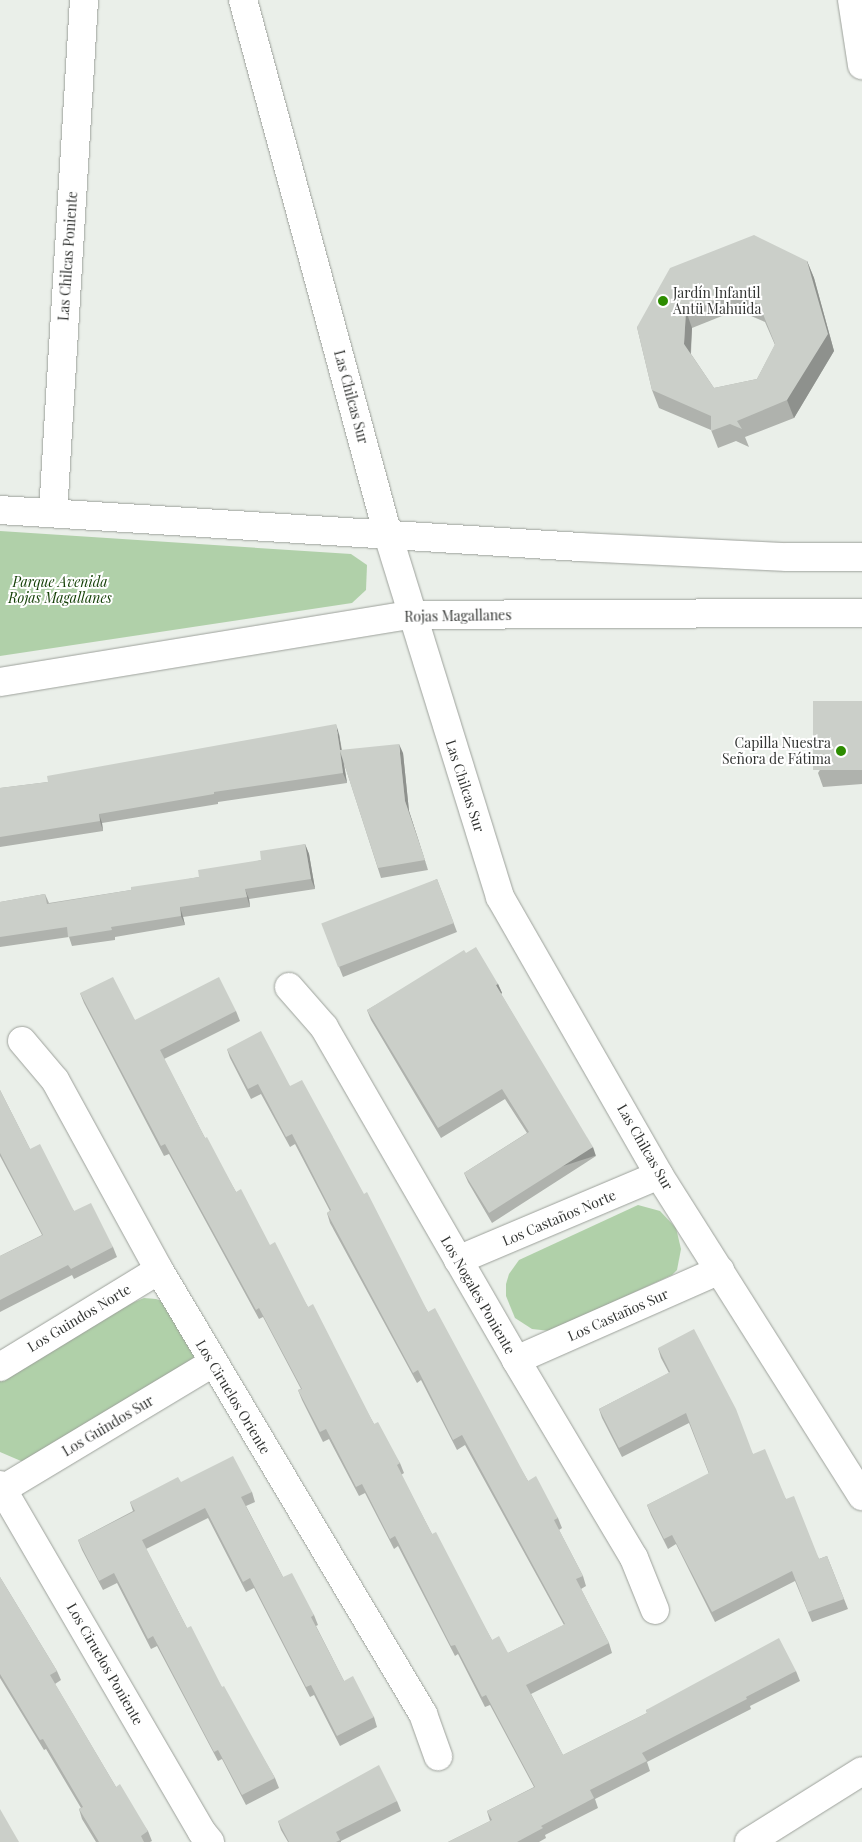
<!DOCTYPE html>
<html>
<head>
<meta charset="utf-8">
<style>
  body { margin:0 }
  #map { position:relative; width:862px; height:1842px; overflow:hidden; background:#eaefe9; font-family:"Playfair Display",serif }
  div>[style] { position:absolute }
  .green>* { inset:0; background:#b0d0a9 }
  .roads { filter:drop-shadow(0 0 1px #9da19b) drop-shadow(0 0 1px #9da19b) }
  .street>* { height:28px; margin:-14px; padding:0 14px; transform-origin:14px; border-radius:14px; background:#fff }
  .secondary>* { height:28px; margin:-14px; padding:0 14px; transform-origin:14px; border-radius:14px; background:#fff }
  .wall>* { inset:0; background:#afb2ad }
  .shaded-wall>* { inset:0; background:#8e918d; transform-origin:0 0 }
  .building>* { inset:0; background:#cbcfc9; transform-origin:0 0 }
  .dots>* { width:14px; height:14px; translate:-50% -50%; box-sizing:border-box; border:2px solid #fff; border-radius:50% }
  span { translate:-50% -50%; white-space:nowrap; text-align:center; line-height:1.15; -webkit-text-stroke:4px #fff; paint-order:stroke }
  .street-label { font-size:14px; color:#333533 }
  .poi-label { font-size:14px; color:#333533 }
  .left { translate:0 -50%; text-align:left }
  .right { translate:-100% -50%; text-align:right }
  .park-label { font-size:14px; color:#123e04; font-style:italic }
</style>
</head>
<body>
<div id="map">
  <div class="green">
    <i style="clip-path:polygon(0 531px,351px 554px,367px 565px,366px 590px,352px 603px,0 656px)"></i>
    <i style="clip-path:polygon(638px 1205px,660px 1211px,676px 1228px,681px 1249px,677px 1270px,672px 1275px,550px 1331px,532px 1329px,515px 1318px,506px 1296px,506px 1284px,509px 1274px,519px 1260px)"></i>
    <i style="clip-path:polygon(144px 1298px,156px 1299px,168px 1303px,195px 1354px,192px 1366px,34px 1460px,21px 1461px,0 1452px,0 1379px,132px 1303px)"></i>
  </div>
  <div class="roads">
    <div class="street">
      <i style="left:243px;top:0;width:554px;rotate:74.84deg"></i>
      <i style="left:388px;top:535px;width:379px;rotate:72.8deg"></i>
      <i style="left:500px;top:897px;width:320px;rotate:60.2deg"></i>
      <i style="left:659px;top:1175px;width:380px;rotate:57.7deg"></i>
      <i style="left:852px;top:0;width:66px;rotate:81.3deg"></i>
      <i style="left:53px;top:513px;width:514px;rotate:-86.54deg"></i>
      <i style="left:289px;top:987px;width:53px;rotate:48.8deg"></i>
      <i style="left:324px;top:1027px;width:384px;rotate:60deg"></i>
      <i style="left:516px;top:1360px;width:230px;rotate:59.2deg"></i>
      <i style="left:634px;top:1558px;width:56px;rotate:68deg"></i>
      <i style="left:22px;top:1041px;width:51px;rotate:49.8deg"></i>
      <i style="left:55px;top:1080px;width:217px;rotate:61.3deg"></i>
      <i style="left:159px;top:1270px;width:517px;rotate:59.26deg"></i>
      <i style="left:423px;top:1714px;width:45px;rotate:70.3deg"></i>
      <i style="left:458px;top:1260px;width:218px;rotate:-22.9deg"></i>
      <i style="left:516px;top:1360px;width:223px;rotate:-23.8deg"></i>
      <i style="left:0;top:1367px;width:186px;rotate:-31.4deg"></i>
      <i style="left:0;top:1485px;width:402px;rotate:59.8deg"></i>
      <i style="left:202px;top:1832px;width:13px;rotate:51deg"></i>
      <i style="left:3px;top:1489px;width:245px;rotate:-31deg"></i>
      <i style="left:749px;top:1842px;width:133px;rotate:-32.1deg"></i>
    </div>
    <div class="secondary">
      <i style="left:0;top:510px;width:581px;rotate:3.65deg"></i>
      <i style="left:580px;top:547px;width:207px;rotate:2.8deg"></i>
      <i style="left:787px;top:557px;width:75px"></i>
      <i style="left:0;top:682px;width:416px;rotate:-9.3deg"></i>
      <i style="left:411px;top:615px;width:451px;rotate:-0.3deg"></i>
    </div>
  </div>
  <div class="wall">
    <i style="clip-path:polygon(evenodd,807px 261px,814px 278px,834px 351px,794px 418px,745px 437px,749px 447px,736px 441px,718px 448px,711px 430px,659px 408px,652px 390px,637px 327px,807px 261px,737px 310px,765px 322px,775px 345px,757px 379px,714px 388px,691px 354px,692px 328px,737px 310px)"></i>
    <i style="clip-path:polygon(862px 701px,862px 784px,823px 787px,818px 773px)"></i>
    <i style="clip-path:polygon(339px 734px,342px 750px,403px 753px,409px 811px,428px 870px,381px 878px,344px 763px,347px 783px,218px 802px,218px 804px,102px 823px,103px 831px,0 847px,0 788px,48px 782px)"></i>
    <i style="clip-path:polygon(305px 844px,309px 854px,315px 889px,249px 899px,250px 907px,183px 917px,185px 925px,115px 937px,115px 940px,72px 946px,69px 937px,0 947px,0 902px,45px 894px,49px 903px,131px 890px,199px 877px,261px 860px)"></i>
    <i style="clip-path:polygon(437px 879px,457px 932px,343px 977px,326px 934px)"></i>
    <i style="clip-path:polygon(466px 953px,498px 984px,502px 993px,501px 994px,596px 1156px,492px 1223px,468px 1182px,464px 1173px,527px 1133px,505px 1099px,441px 1138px,371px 1020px,367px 1010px)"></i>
    <i style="clip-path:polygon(80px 993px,135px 1020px,236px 1011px,240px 1021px,164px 1059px,205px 1138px,236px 1192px,308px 1307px,374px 1424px,400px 1463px,404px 1473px,401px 1475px,432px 1534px,492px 1640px,508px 1653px,564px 1625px,465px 1445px,457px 1450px,421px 1380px,417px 1383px,330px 1223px,327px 1213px,330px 1211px,295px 1144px,290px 1147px,261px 1094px,251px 1099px,230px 1058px,227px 1049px,290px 1086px,428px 1312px,528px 1481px,558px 1518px,562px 1528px,559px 1530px,583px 1576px,586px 1586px,581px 1589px,609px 1643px,612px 1653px,531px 1694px,563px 1755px,647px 1713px,646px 1710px,796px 1671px,800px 1681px,750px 1706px,751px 1709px,647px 1762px,650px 1771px,595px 1799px,598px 1808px,545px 1835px,546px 1838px,539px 1842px,448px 1842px,490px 1821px,487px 1811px,534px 1787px,490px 1705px,485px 1707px,458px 1654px,455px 1656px,398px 1546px,394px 1549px,365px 1493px,359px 1496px,329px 1439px,323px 1442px,302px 1400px,298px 1390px,301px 1389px,263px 1317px,259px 1319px,169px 1154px,164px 1156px,84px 1003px)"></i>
    <i style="clip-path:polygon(0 1090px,30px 1149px,74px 1211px,113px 1247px,117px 1257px,74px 1279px,72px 1275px,0 1312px,0 1256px,42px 1235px,0 1156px)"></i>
    <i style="clip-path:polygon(658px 1348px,753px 1454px,786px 1499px,819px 1559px,827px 1556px,848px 1609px,812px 1622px,795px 1581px,715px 1622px,676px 1544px,668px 1549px,651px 1515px,647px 1505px,709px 1474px,689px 1423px,622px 1457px,602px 1418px,599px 1409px,669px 1373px,661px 1358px)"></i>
    <i style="clip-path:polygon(181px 1482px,252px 1492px,255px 1502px,246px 1506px,283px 1577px,314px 1615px,318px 1625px,316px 1626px,344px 1681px,374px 1717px,377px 1727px,340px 1746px,314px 1695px,310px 1697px,254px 1588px,246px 1592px,208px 1518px,146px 1549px,187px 1628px,275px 1778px,279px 1788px,246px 1805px,222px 1759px,218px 1761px,157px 1646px,151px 1649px,117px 1583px,103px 1590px,82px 1550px,78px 1540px,133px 1511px,130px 1502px)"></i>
    <i style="clip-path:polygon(0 1577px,57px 1671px,61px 1680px,55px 1684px,116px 1787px,148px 1831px,152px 1841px,150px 1842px,96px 1842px,82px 1819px,79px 1809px,81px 1808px,46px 1749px,44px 1750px,0 1678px)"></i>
    <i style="clip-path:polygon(397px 1801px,401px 1811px,341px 1841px,341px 1842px,288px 1842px,281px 1830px,278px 1821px)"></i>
  </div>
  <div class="shaded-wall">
    <i style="clip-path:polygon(807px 261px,814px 278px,834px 351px,794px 418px,787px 400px)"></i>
    <i style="clip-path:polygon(686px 311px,692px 328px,690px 361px,684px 344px)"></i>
    <i style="clip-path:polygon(336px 724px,339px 734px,343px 760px,340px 750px)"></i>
    <i style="clip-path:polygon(399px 744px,403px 753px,409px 811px,428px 870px,405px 801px)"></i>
    <i style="clip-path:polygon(340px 751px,343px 760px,347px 783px,343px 773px)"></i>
    <i style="clip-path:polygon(99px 814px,102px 823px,103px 831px,100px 821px)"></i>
    <i style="clip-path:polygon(305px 844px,309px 854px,315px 889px,311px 879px)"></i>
    <i style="clip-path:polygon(245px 889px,249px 899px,250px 907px,247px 897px)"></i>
    <i style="clip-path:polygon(180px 907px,183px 917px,185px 925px,181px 916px)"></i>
    <i style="clip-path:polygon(498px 984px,502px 993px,499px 995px,496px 985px)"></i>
    <i style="left:593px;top:1147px;width:9px;height:123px;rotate:72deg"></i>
  </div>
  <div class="building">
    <i style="clip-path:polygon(evenodd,754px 235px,807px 261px,828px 334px,787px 400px,737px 421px,742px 429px,730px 424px,711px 431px,711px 416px,652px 390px,637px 327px,670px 268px,754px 235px,731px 293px,759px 304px,775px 344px,757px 379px,714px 388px,684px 344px,686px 311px,731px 293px)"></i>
    <i style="left:862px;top:701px;width:69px;height:49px;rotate:90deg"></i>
    <i style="clip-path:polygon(336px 724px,340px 750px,399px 744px,405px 801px,425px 860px,378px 868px,340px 751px,343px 773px,214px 792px,214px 794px,99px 814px,100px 821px,0 837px,0 788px,48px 782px,47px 776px)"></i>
    <i style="clip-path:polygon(305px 844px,311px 879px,245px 889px,247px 897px,180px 907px,181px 916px,111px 927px,112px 930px,68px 937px,67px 927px,0 937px,0 902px,45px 894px,47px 904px,131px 890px,131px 887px,199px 877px,198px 870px,261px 860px,260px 851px)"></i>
    <i style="left:437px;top:879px;width:47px;height:124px;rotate:69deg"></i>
    <i style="clip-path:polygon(476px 947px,498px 984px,496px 985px,593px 1147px,489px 1213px,464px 1173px,529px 1132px,502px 1089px,438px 1128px,367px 1010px,464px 950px,466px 953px)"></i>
    <i style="clip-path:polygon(113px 977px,135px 1020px,219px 977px,236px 1011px,160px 1050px,205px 1138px,207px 1137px,236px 1192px,241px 1189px,270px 1245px,275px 1242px,308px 1307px,313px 1304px,374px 1424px,378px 1422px,400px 1463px,397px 1465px,432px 1534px,436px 1532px,492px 1640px,499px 1636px,508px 1653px,565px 1624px,462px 1435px,453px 1440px,418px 1370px,413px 1373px,327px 1213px,331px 1210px,292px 1134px,286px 1137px,258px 1084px,248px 1089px,227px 1049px,261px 1031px,290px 1086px,302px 1080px,364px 1194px,367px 1192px,428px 1312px,435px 1308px,528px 1481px,536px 1476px,558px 1518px,554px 1520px,583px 1576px,576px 1579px,609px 1643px,526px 1685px,563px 1755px,647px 1713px,646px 1710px,779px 1638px,796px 1671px,746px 1697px,747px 1699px,642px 1753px,647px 1761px,590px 1790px,594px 1798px,541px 1826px,543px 1828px,517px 1842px,448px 1842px,492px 1820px,487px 1811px,535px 1787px,486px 1695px,482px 1697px,455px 1645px,451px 1646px,395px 1536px,390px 1539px,362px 1484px,356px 1487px,326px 1429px,320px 1432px,298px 1390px,302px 1389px,259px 1308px,256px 1310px,165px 1144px,161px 1146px,80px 993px)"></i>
    <i style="clip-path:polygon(0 1090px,30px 1149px,40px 1144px,74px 1211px,91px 1203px,113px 1247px,71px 1269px,68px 1265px,0 1300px,0 1256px,43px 1235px,0 1153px)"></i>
    <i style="clip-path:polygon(694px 1329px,736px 1409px,753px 1454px,765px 1449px,786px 1499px,794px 1496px,819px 1559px,827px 1556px,844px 1599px,808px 1612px,792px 1571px,712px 1612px,672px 1535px,664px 1539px,647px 1505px,709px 1473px,686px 1413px,619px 1448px,599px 1409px,670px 1372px,658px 1348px)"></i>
    <i style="clip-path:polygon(233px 1456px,252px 1492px,241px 1497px,283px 1577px,292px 1573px,314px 1615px,311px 1617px,344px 1681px,353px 1676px,374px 1717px,337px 1736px,311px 1685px,306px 1687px,250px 1578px,243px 1582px,205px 1508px,142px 1540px,187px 1628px,191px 1626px,222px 1687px,224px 1686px,275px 1778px,242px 1795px,218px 1750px,214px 1752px,153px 1636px,148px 1639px,114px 1573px,99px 1581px,78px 1540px,135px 1511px,130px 1502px,178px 1477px,181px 1482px)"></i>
    <i style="clip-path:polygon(0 1577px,57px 1671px,50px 1675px,116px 1787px,120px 1784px,148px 1831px,141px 1836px,144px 1842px,99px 1842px,79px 1809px,83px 1807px,43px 1739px,40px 1740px,0 1674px)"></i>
    <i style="clip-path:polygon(379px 1765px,397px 1801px,336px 1832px,340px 1840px,336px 1842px,289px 1842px,278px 1821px)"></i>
    <i style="clip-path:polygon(0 1809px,19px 1842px,0 1842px)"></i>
  </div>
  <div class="dots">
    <i style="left:663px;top:301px;background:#2d8c00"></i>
    <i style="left:841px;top:751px;background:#2d8c00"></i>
  </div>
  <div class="street-label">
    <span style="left:68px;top:256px;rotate:-86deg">Las Chilcas Poniente</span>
    <span style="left:351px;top:397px;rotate:75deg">Las Chilcas Sur</span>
    <span style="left:458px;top:616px;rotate:-1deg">Rojas Magallanes</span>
    <span style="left:465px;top:786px;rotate:72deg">Las Chilcas Sur</span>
    <span style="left:645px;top:1147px;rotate:60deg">Las Chilcas Sur</span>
    <span style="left:559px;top:1218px;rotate:-23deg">Los Castaños Norte</span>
    <span style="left:478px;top:1295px;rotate:60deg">Los Nogales Poniente</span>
    <span style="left:618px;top:1315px;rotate:-24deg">Los Castaños Sur</span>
    <span style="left:79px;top:1318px;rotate:-31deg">Los Guindos Norte</span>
    <span style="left:233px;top:1397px;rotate:59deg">Los Ciruelos Oriente</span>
    <span style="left:108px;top:1426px;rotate:-31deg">Los Guindos Sur</span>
    <span style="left:105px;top:1664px;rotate:60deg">Los Ciruelos Poniente</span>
  </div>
  <div class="poi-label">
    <span class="left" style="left:673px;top:301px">Jardín Infantil<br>Antü Mahuida</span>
    <span class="right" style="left:831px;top:751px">Capilla Nuestra<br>Señora de Fátima</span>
  </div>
  <div class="park-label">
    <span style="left:60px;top:590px">Parque Avenida<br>Rojas Magallanes</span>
  </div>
</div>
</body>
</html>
